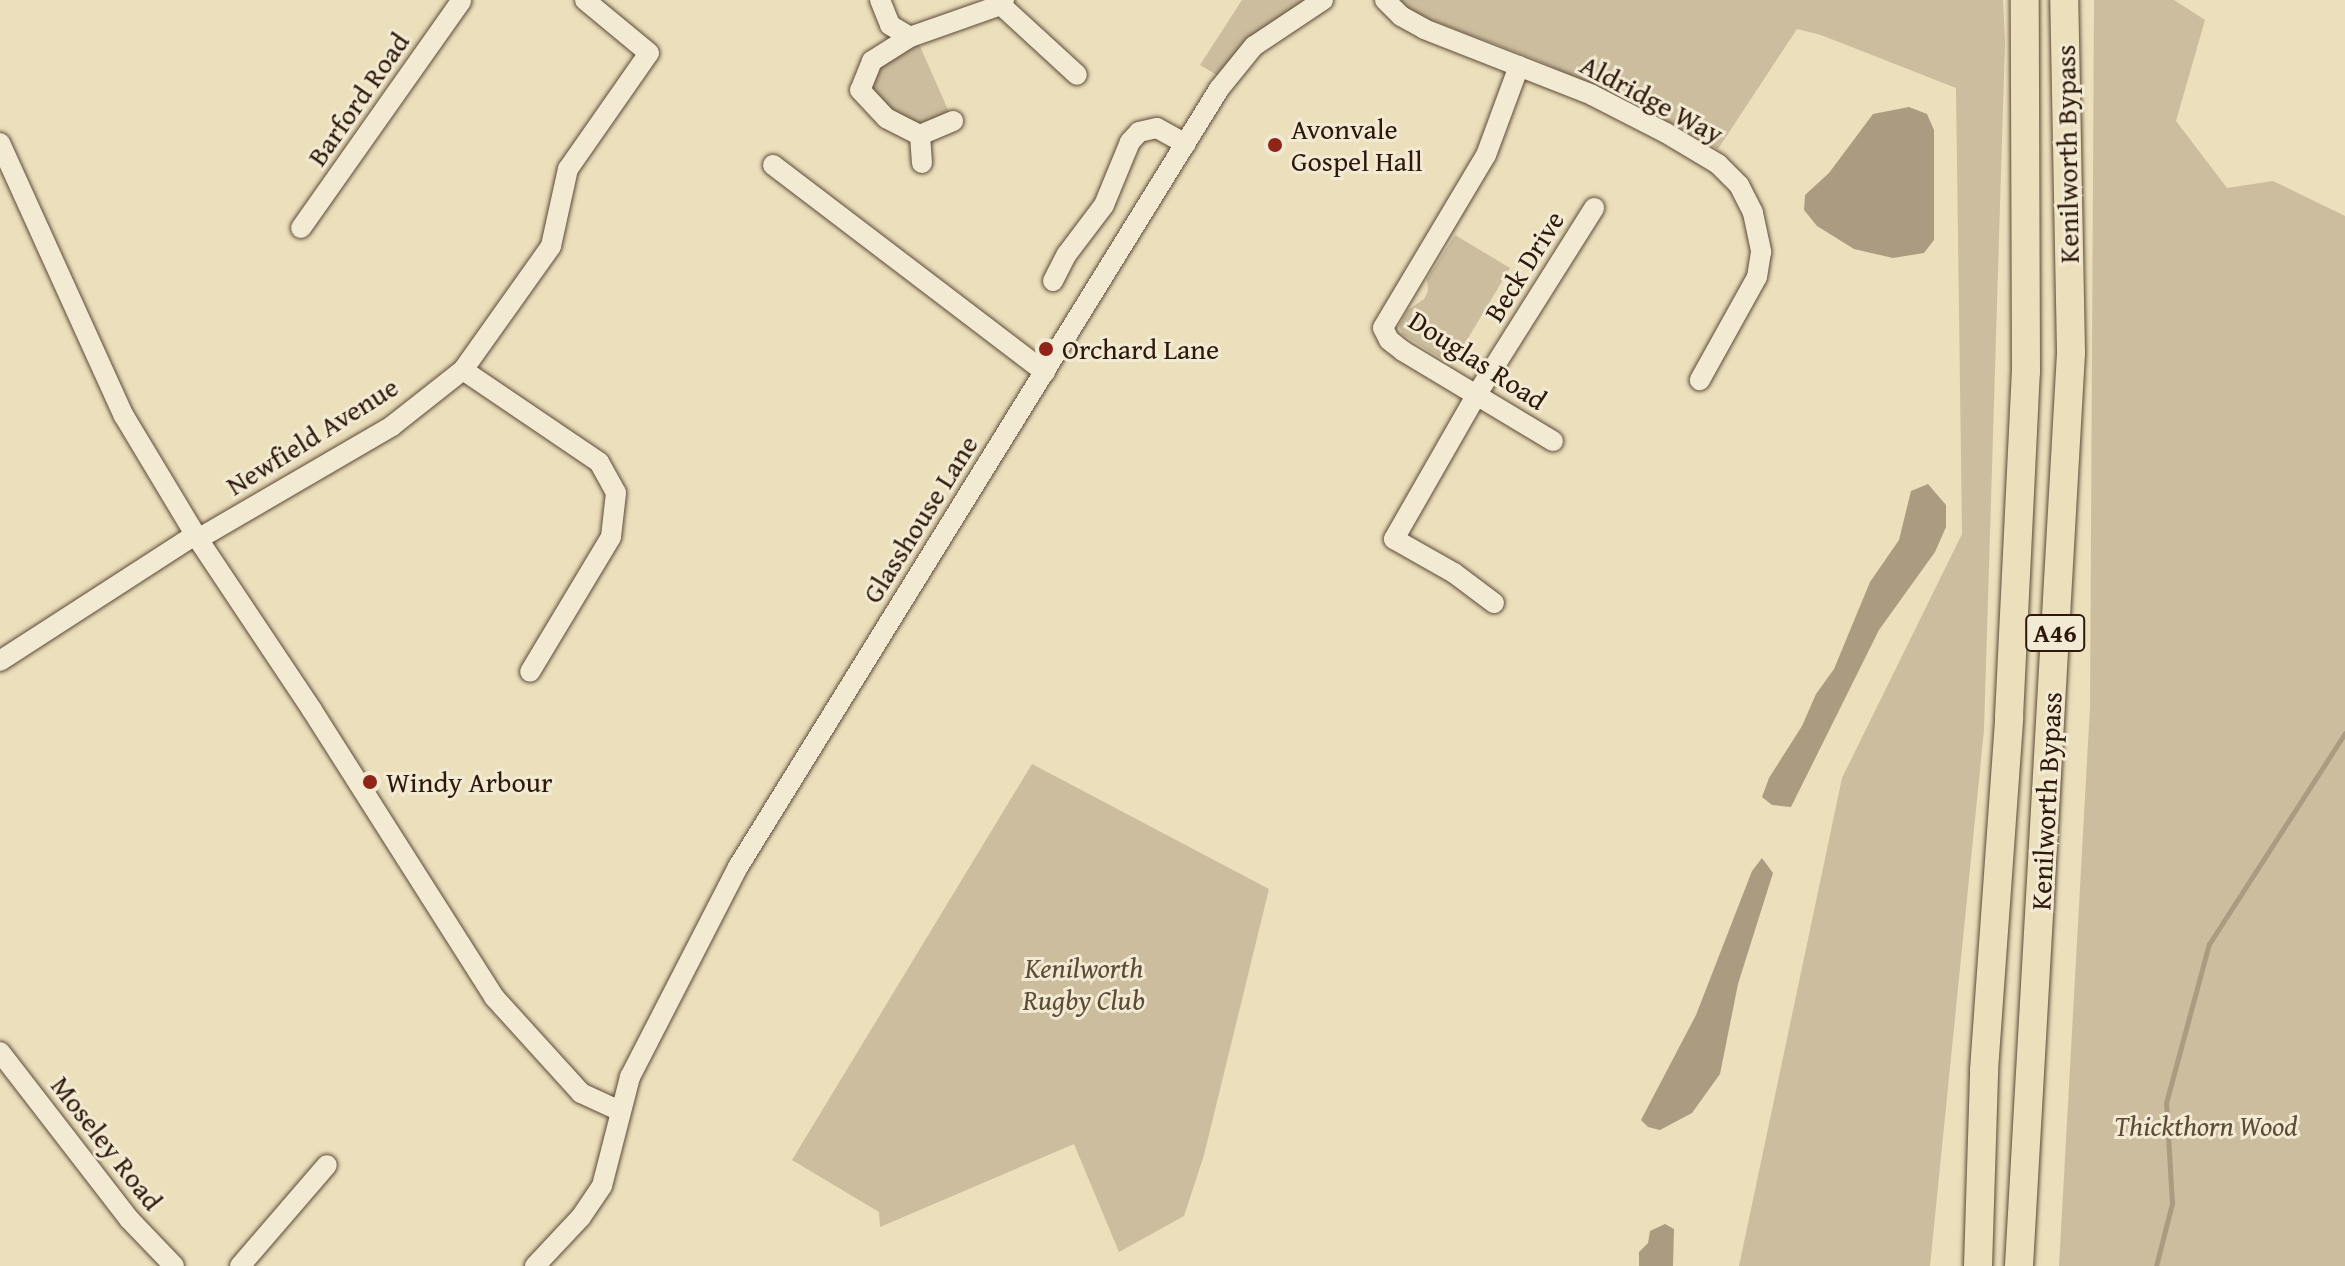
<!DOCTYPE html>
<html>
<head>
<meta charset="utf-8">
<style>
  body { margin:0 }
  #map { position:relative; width:2345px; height:1266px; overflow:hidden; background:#ebdfbc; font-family:"Gentium Book Plus",serif }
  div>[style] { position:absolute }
  .green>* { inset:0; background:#cbbd9e }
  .water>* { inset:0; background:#ab9b80 }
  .stream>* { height:5px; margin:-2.5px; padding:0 2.5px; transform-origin:2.5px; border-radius:2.5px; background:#ab9b80 }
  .roads { filter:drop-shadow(0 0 2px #5d4a37) drop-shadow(0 0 2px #5d4a37) }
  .minor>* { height:20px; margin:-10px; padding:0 10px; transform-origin:10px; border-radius:10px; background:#f2ead3 }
  .highway>* { height:28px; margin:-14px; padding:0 14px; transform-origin:14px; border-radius:14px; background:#ebdfbc }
  .dots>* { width:22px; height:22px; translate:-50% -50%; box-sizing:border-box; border:4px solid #f2ead3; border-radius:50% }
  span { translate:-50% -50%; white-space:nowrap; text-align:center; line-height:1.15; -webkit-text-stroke:6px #f2ead3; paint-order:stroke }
  .shield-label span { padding:2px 6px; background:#f2ead3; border:2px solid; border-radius:6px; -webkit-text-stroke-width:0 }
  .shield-label { font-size:26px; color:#2e180b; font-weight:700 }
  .street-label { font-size:28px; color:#2e180b }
  .poi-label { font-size:28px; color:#2e180b }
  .left { translate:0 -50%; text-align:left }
  .park-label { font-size:28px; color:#5d4a37; font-style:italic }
</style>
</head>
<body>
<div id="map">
  <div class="green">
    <i style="clip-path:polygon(1242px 0,1323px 0,1225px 80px,1200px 65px)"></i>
    <i style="clip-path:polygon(1399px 0,2003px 0,2005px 42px,1984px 730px,1930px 1266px,1739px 1266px,1842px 778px,1962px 534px,1956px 88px,1821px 35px,1797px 29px,1718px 149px,1633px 103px,1537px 60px,1415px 14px)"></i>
    <i style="clip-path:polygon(2094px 0,2174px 0,2205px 20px,2176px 121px,2227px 188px,2273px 181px,2345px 216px,2345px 1266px,2059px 1266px,2090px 707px)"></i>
    <i style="clip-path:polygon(915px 35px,953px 121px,920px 135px,860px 90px,872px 61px)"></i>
    <i style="clip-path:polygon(1455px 235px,1510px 268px,1452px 365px,1402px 334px,1399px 326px,1408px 310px,1424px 299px,1428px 291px,1427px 279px)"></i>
    <i style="clip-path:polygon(1032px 764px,1269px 889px,1204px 1155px,1184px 1216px,1119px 1252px,1074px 1144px,880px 1227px,879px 1212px,792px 1160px)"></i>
  </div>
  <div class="water">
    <i style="clip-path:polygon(1909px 107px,1927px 114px,1934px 130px,1934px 240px,1924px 253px,1893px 258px,1854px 249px,1817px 226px,1804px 210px,1805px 195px,1829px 173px,1873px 114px)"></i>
    <i style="clip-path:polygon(1928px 484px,1946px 505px,1946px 527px,1935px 552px,1879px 630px,1791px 807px,1772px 805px,1762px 797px,1769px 778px,1802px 726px,1816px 694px,1834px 669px,1870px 582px,1899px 540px,1911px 491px)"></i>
    <i style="clip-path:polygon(1762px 858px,1773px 873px,1738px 984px,1720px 1074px,1692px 1113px,1660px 1130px,1648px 1127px,1641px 1120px,1696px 1015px,1752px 871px)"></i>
    <i style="clip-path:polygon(1665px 1224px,1674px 1229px,1673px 1266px,1639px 1266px,1639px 1252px,1648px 1243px,1650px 1231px)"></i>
  </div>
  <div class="stream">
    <i style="left:2156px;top:1266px;width:65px;rotate:-75.7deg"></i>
    <i style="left:2172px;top:1203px;width:100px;rotate:-93.4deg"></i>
    <i style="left:2166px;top:1103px;width:165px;rotate:-74.9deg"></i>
    <i style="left:2209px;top:944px;width:251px;rotate:-57.2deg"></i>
  </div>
  <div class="roads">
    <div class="minor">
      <i style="left:880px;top:0;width:27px;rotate:68deg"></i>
      <i style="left:890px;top:25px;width:23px;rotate:31deg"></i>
      <i style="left:910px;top:37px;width:96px;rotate:-19.4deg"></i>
      <i style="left:1001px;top:5px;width:6px;rotate:-59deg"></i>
      <i style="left:1385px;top:0;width:23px;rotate:45deg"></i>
      <i style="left:1401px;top:16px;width:26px;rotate:29deg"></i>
      <i style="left:1424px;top:29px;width:180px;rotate:21.4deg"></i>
      <i style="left:1592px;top:95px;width:83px;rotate:27.2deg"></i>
      <i style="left:1666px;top:133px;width:61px;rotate:30.8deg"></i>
      <i style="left:1718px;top:164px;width:30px;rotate:45deg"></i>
      <i style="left:1739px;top:185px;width:31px;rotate:63deg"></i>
      <i style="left:1753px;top:213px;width:40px;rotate:78deg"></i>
      <i style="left:1761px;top:252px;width:25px;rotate:99deg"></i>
      <i style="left:1757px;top:277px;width:118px;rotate:119deg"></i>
      <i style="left:1001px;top:5px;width:103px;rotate:42.6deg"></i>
      <i style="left:910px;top:37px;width:45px;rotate:147.7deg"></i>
      <i style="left:872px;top:61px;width:31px;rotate:112deg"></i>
      <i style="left:860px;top:90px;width:38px;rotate:47deg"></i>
      <i style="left:886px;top:118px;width:38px;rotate:27deg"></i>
      <i style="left:920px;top:135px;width:36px;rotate:-23deg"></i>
      <i style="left:1519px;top:66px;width:95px;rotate:110.3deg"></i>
      <i style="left:1486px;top:155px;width:201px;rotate:120.8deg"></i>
      <i style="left:1383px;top:328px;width:13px;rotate:63deg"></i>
      <i style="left:1389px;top:340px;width:18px;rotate:38deg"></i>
      <i style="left:1403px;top:351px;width:175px;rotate:31deg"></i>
      <i style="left:920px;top:135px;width:28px;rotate:86deg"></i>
      <i style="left:0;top:143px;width:300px;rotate:65.6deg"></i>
      <i style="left:124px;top:416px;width:144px;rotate:59deg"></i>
      <i style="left:198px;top:539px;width:206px;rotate:56.3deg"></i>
      <i style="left:312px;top:710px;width:340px;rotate:57.6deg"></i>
      <i style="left:494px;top:997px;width:130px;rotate:47.8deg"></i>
      <i style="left:581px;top:1093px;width:43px;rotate:24.8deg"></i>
      <i style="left:773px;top:165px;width:342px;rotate:37.3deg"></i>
      <i style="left:301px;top:228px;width:278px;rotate:-54.8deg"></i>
      <i style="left:1053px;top:281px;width:30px;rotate:-63deg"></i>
      <i style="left:1067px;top:254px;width:61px;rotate:-52.9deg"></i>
      <i style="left:1104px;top:205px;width:68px;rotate:-67.6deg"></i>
      <i style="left:1130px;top:142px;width:13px;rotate:-48deg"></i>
      <i style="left:1139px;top:132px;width:18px;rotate:-13deg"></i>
      <i style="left:1157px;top:128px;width:33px;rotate:29deg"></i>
      <i style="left:463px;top:370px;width:164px;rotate:34.1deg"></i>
      <i style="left:599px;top:462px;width:35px;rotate:61deg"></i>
      <i style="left:616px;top:493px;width:44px;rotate:96.5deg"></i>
      <i style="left:611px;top:537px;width:157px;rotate:121deg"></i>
      <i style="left:198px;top:539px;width:225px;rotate:-30.2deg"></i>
      <i style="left:392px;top:426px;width:90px;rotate:-38.3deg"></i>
      <i style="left:463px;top:370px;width:152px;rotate:-54.6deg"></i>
      <i style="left:551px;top:246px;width:79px;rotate:-77.6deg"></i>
      <i style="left:568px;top:169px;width:141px;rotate:-55.1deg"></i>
      <i style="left:649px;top:53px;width:83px;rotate:-140.4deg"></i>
      <i style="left:1494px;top:603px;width:50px;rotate:-143.1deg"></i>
      <i style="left:1454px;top:573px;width:69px;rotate:-150.5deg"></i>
      <i style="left:1394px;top:539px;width:167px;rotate:-60.2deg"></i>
      <i style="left:1477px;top:394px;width:220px;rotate:-57.8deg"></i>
      <i style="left:0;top:661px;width:232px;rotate:-32.9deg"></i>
      <i style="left:0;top:1052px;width:211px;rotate:52.3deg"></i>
      <i style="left:129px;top:1219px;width:65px;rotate:46.2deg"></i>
      <i style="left:240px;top:1266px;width:133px;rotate:-49.3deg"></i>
      <i style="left:535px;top:1266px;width:67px;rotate:-46.8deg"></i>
      <i style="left:581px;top:1217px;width:37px;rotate:-56deg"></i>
      <i style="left:602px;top:1186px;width:113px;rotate:-75.6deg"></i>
      <i style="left:630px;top:1077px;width:236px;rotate:-62.8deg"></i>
      <i style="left:738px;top:867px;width:915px;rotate:-58.27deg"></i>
      <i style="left:1219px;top:89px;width:55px;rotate:-50.9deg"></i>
      <i style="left:1254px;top:46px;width:83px;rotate:-33.7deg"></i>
    </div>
    <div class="highway">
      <i style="left:1978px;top:1266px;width:196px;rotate:-88.2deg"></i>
      <i style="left:1984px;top:1070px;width:354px;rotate:-85.9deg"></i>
      <i style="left:2009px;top:717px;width:345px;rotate:-87.2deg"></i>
      <i style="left:2026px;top:372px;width:372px;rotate:-90.2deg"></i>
      <i style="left:2019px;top:1266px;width:915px;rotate:-86.74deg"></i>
      <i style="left:2071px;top:352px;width:352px;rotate:-91.1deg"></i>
    </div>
  </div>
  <div class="dots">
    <i style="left:1275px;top:145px;background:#8f2418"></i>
    <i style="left:1046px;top:349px;background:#8f2418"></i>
    <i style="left:370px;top:782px;background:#8f2418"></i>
  </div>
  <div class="shield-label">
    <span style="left:2055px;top:633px">A46</span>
  </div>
  <div class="street-label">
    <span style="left:358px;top:99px;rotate:-55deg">Barford Road</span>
    <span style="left:1652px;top:99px;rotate:28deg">Aldridge Way</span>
    <span style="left:2067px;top:154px;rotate:-91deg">Kenilworth Bypass</span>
    <span style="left:1524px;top:266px;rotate:-58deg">Beck Drive</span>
    <span style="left:1478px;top:360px;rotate:33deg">Douglas Road</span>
    <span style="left:312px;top:436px;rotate:-32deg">Newfield Avenue</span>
    <span style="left:920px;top:519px;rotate:-58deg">Glasshouse Lane</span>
    <span style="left:2046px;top:801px;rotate:-87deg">Kenilworth Bypass</span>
    <span style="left:107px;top:1143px;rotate:52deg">Moseley Road</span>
  </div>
  <div class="poi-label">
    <span class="left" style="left:1291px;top:145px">Avonvale<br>Gospel Hall</span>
    <span class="left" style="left:1062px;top:349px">Orchard Lane</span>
    <span class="left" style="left:386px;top:782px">Windy Arbour</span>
  </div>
  <div class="park-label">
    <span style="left:1084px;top:984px">Kenilworth<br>Rugby Club</span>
    <span style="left:2206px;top:1126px">Thickthorn Wood</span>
  </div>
</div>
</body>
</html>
